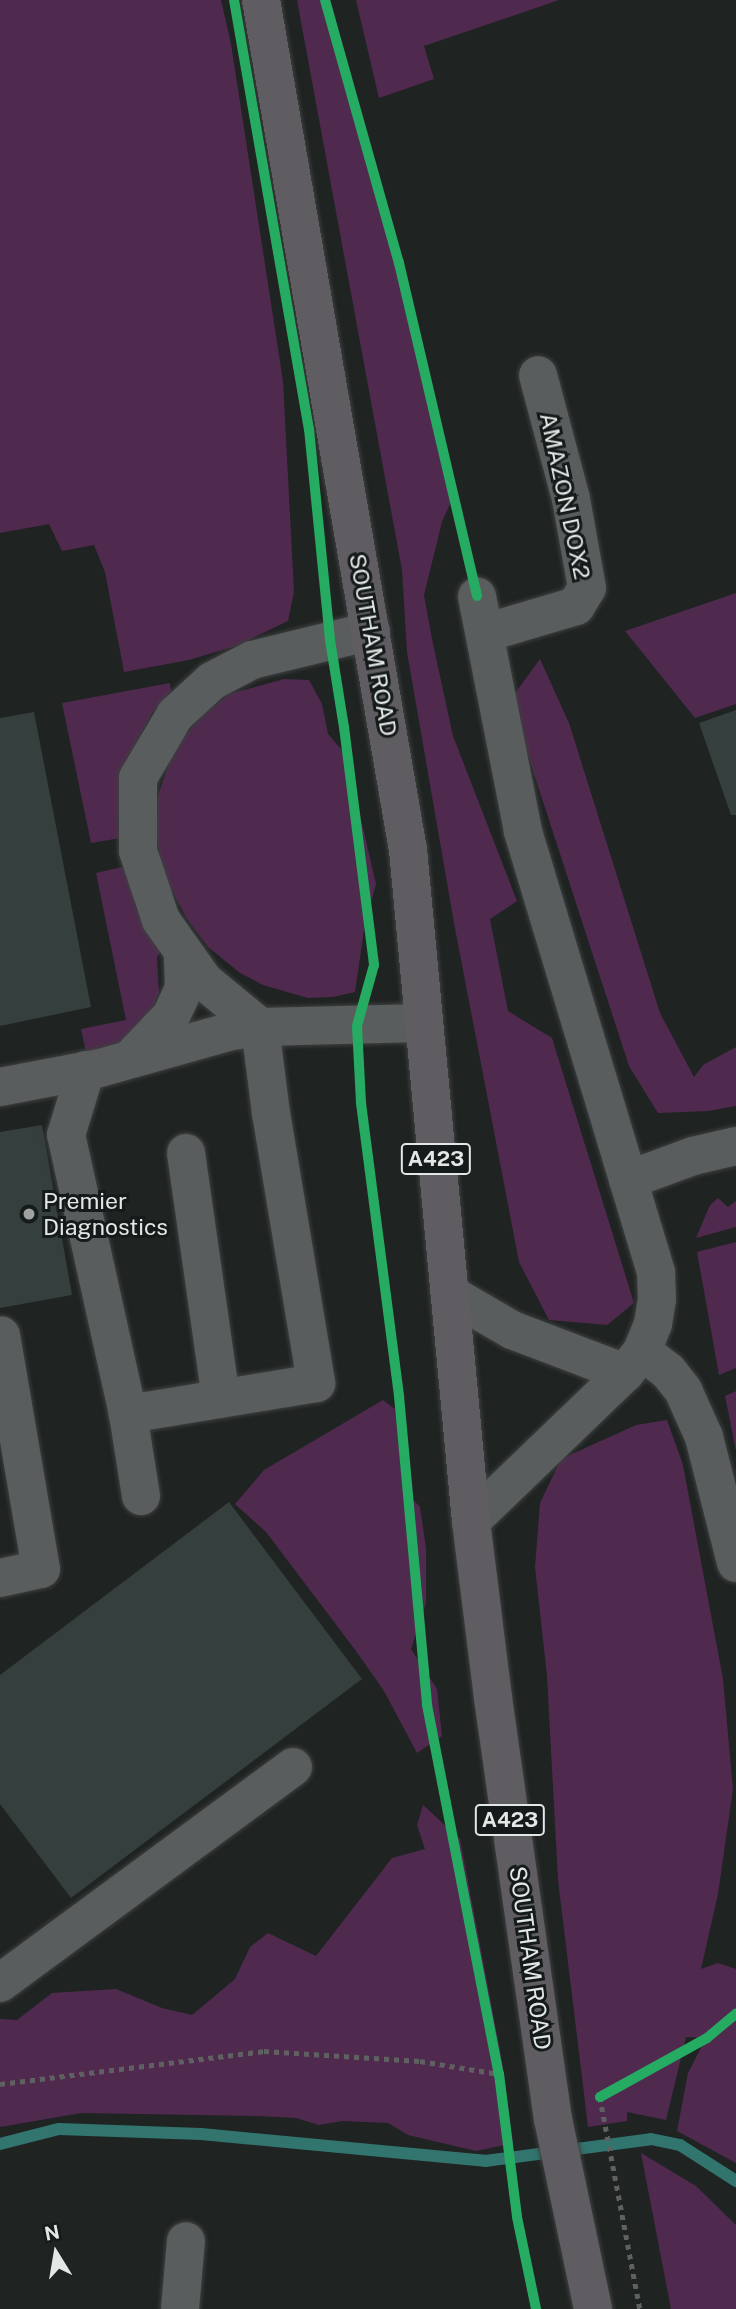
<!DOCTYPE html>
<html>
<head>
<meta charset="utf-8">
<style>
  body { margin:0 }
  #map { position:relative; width:736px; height:2309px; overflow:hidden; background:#1f2322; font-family:"Public Sans",sans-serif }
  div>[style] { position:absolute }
  .green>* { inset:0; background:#50294f }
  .stream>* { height:12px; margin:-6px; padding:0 6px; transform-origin:6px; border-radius:6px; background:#32756e }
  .building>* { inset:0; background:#353f3e }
  .path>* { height:4.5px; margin-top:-2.25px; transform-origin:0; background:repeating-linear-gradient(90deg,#5f6161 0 5px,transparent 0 10px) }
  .roads { filter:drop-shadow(0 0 2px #3d403f) drop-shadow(0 0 2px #3d403f) }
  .minor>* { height:38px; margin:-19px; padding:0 19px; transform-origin:19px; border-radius:19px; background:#5a5d5d }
  .highway>* { height:38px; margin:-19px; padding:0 19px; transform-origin:19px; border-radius:19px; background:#605d62 }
  .cycleway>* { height:10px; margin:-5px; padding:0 5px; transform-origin:5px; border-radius:5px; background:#26ab63 }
  .dots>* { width:19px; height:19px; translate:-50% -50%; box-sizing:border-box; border:4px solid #151a1a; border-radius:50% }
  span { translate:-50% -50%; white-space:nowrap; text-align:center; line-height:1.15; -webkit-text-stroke:6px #151a1a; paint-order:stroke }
  .shield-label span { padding:2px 5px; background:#151a1a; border:2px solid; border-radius:5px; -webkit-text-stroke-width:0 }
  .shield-label { font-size:21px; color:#e3e7e6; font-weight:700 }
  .street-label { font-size:23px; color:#e3e7e6 }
  .poi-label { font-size:23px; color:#e3e7e6 }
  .left { translate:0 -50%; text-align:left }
  .north { position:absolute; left:21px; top:2218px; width:70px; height:70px; -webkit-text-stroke:5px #151a1a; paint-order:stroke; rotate:349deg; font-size:19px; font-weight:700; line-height:28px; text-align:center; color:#e3e7e6 }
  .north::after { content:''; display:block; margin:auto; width:24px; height:32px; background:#e3e7e6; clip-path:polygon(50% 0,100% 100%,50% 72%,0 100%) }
</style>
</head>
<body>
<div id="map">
  <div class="green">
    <i style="clip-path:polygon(0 0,221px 0,231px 44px,283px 381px,294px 592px,288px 621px,236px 646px,189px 660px,124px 672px,105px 572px,94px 545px,62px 551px,49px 524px,0 533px)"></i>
    <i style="clip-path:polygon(297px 0,326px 0,399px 263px,454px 495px,442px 522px,424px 595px,432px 639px,453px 736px,517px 901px,490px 919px,508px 1011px,552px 1038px,634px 1303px,607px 1325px,549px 1320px,519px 1262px,454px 923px,407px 652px,402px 570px)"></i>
    <i style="clip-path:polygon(356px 0,559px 0,424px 46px,434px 79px,379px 98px)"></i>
    <i style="clip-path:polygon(736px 593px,736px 704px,695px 718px,625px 631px)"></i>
    <i style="clip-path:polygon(540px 659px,569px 723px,660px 1013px,694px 1077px,703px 1065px,736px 1047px,736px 1106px,708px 1111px,658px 1113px,629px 1066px,510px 700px)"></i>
    <i style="clip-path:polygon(284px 679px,309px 680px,322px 704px,328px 734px,353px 763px,358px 806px,376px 884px,365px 923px,355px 992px,333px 997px,308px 998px,263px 985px,240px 973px,208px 947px,187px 919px,165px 878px,156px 837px,158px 796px,174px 748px,203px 715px,229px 694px)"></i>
    <i style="clip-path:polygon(170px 683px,171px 692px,152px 713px,132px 751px,118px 823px,121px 838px,91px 843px,62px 703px)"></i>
    <i style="clip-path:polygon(126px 866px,137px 911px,163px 948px,157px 957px,159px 993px,152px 1009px,124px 1040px,87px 1057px,81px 1029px,126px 1020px,96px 873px)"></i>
    <i style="clip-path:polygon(718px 1198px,728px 1207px,736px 1201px,736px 1227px,696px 1238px,710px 1205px)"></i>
    <i style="clip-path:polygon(736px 1242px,736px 1368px,719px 1375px,697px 1252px)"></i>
    <i style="clip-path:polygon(736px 1391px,736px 1451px,725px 1396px)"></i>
    <i style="clip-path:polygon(383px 1400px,395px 1409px,403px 1489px,420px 1507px,426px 1548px,426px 1603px,411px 1649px,437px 1689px,442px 1736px,417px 1753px,384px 1691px,356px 1651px,266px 1532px,235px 1504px,264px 1470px)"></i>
    <i style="clip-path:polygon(667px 1420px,683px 1465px,723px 1679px,733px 1789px,718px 1894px,701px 1969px,718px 1963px,736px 1969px,736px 2014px,714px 2032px,736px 2019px,736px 2163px,677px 2131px,688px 2073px,706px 2038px,686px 2037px,666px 2120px,627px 2112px,627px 2121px,588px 2127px,558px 1880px,547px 1676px,535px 1567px,540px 1503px,561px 1459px,636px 1425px)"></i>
    <i style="clip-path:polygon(423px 1805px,460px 1839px,502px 2061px,513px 2143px,476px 2151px,408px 2135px,388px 2123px,343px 2121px,319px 2125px,296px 2118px,257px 2116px,81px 2113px,0 2127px,0 2019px,17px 2020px,52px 1993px,116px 1989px,162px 2008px,192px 2015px,235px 1979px,250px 1947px,268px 1933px,316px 1956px,392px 1858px,425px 1849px,417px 1825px)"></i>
    <i style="clip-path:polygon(641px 2153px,696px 2186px,736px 2225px,736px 2309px,671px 2309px)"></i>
  </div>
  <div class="stream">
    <i style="left:0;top:2144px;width:61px;rotate:-14.3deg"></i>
    <i style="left:59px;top:2129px;width:142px;rotate:2deg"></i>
    <i style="left:201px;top:2134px;width:285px;rotate:5.4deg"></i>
    <i style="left:485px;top:2161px;width:167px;rotate:-7.5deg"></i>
    <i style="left:651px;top:2139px;width:30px;rotate:12deg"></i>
    <i style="left:680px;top:2145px;width:67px;rotate:32.7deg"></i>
  </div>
  <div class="building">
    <i style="clip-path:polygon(736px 710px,736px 815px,731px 815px,699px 723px)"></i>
    <i style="clip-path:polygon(34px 712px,91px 1007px,0 1026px,0 718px)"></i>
    <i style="clip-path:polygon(42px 1125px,72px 1295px,0 1308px,0 1132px)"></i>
    <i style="clip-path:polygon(229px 1502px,362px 1679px,71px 1898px,0 1804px,0 1675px)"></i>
  </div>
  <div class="path">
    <i style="left:0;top:2084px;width:266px;rotate:-7.1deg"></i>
    <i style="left:264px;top:2051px;width:156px;rotate:3.7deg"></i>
    <i style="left:420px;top:2061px;width:80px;rotate:9.3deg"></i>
    <i style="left:600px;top:2097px;width:216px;rotate:79.3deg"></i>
  </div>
  <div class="roads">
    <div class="minor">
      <i style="left:371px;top:631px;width:122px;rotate:166.3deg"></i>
      <i style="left:252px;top:660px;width:45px;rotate:152.3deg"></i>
      <i style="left:212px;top:681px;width:50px;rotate:137.4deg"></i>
      <i style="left:175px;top:715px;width:73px;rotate:120.4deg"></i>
      <i style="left:138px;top:778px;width:73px;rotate:90deg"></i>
      <i style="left:138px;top:851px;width:73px;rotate:71.6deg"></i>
      <i style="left:161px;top:920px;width:75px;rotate:54.8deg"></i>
      <i style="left:204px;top:981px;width:72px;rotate:39.4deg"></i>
      <i style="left:260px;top:1027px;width:163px;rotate:-1.4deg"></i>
      <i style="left:485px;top:633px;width:95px;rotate:-16.5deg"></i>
      <i style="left:576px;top:606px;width:21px;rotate:-59deg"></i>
      <i style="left:587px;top:588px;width:90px;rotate:-100.2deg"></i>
      <i style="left:571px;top:499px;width:128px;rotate:-104.9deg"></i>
      <i style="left:131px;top:1058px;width:58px;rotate:-46.4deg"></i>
      <i style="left:171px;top:1016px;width:31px;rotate:-65deg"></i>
      <i style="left:184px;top:988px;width:37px;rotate:-92deg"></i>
      <i style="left:0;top:1087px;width:102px;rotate:-10.8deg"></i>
      <i style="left:100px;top:1068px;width:137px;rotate:-15.7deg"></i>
      <i style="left:232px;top:1031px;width:28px;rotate:-8deg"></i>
      <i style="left:260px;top:1027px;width:87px;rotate:82.7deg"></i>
      <i style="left:271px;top:1113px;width:274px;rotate:80.5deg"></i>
      <i style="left:316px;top:1383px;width:191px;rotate:170.6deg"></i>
      <i style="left:128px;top:1414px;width:286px;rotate:-102.5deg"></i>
      <i style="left:66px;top:1135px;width:68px;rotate:-72.9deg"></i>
      <i style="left:186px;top:1153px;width:248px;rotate:81.9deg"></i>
      <i style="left:628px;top:1180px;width:69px;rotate:-20.3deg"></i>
      <i style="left:693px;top:1156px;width:44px;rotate:-13.1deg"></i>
      <i style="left:450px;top:1294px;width:72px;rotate:30.1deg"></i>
      <i style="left:512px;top:1330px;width:121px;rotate:20.8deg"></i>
      <i style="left:642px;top:1351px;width:33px;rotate:38deg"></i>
      <i style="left:668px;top:1371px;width:24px;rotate:52deg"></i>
      <i style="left:683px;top:1390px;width:51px;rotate:65.9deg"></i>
      <i style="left:704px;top:1437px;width:130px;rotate:75.7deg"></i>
      <i style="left:128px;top:1414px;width:83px;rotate:81deg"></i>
      <i style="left:471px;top:1521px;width:214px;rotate:-43.9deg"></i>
      <i style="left:625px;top:1373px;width:28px;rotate:-52deg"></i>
      <i style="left:642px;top:1351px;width:29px;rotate:-68deg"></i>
      <i style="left:653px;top:1324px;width:24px;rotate:-81deg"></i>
      <i style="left:657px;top:1300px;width:28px;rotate:-92deg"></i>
      <i style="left:656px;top:1272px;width:461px;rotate:-106.8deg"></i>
      <i style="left:523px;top:831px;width:239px;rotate:-101.1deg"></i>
      <i style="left:0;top:1578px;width:42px;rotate:-12.4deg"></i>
      <i style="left:41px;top:1569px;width:237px;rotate:-99.7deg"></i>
      <i style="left:0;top:1983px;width:364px;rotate:-36.4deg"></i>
      <i style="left:180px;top:2309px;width:68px;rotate:-85deg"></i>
    </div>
    <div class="highway">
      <i style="left:261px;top:0;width:863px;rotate:80.19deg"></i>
      <i style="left:408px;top:850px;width:674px;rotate:84.64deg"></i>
      <i style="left:471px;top:1521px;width:178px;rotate:82.9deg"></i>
      <i style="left:493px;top:1698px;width:425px;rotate:81.9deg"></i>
      <i style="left:553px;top:2119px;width:194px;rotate:78.1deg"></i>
    </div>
  </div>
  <div class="cycleway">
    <i style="left:234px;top:0;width:436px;rotate:80.1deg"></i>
    <i style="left:309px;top:429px;width:212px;rotate:84.3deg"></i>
    <i style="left:330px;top:640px;width:88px;rotate:80.9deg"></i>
    <i style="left:344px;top:727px;width:240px;rotate:82.8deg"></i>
    <i style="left:374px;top:965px;width:63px;rotate:105.6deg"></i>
    <i style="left:357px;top:1026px;width:77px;rotate:87deg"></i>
    <i style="left:361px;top:1103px;width:295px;rotate:82.6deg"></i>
    <i style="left:399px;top:1396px;width:310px;rotate:84.8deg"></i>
    <i style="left:427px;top:1705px;width:376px;rotate:79deg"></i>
    <i style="left:499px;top:2074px;width:144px;rotate:82.8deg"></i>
    <i style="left:517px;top:2217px;width:94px;rotate:78.3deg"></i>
    <i style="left:325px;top:0;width:273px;rotate:74.3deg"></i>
    <i style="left:399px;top:263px;width:342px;rotate:76.8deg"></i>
    <i style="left:600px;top:2097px;width:122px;rotate:-28.9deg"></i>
    <i style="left:707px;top:2038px;width:38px;rotate:-40deg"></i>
  </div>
  <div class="dots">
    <i style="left:29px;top:1214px;background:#9ea2a1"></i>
  </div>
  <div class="shield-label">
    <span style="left:436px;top:1159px">A423</span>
    <span style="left:510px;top:1820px">A423</span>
  </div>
  <div class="street-label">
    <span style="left:565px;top:496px;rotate:78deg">AMAZON DOX2</span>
    <span style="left:373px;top:645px;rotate:80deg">SOUTHAM ROAD</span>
    <span style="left:530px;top:1958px;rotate:82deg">SOUTHAM ROAD</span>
  </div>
  <div class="poi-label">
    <span class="left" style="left:43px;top:1214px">Premier<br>Diagnostics</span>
  </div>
  <div class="north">N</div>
</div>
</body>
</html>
